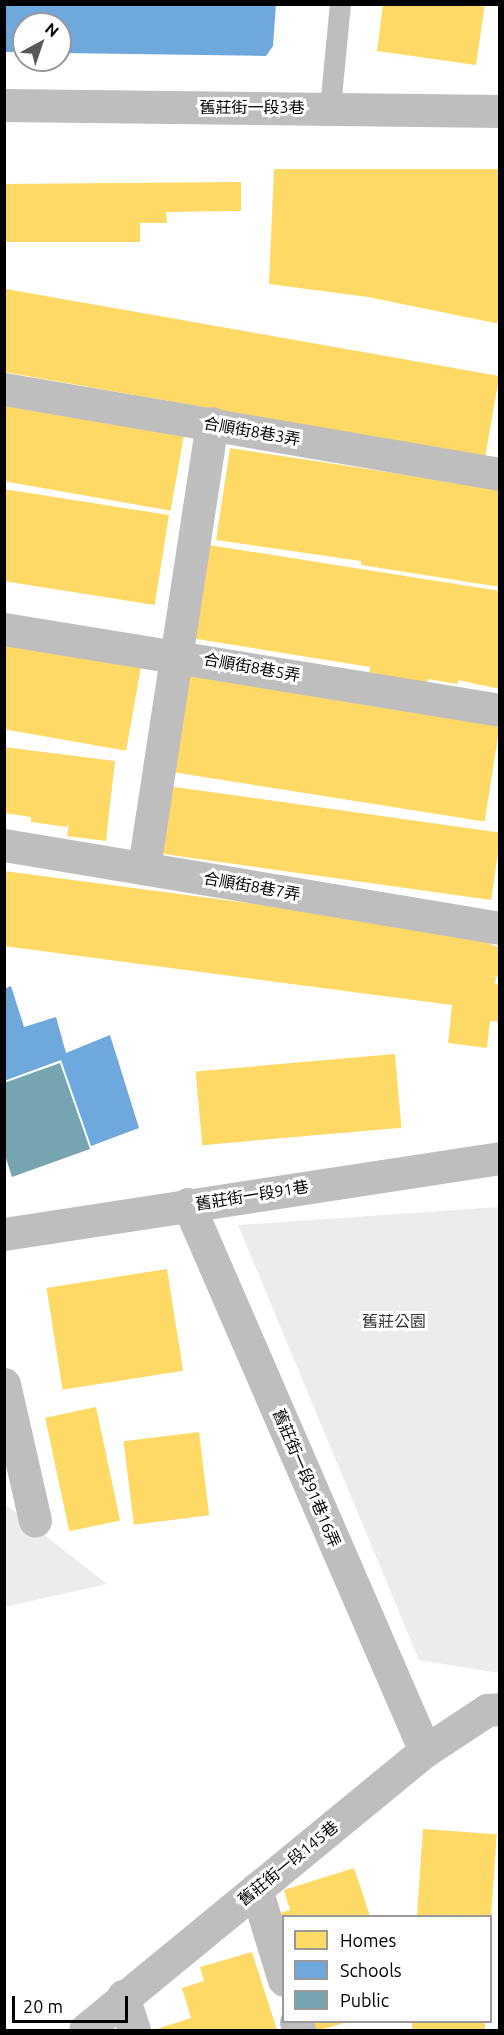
<!DOCTYPE html>
<html>
<head>
<meta charset="utf-8">
<style>
  body { margin:0 }
  #map { position:relative; width:504px; height:2035px; overflow:hidden; background:#fff; font-family:Ubuntu,"Noto Sans TC",sans-serif }
  div>[style] { position:absolute }
  .green>* { inset:0; background:#ececec }
  .homes>* { inset:0; background:#ffd966; transform-origin:0 0 }
  .schools>* { inset:0; background:#6fa8dc }
  .public>* { inset:0; background:#76a5af }
  .service>* { height:21px; margin:-10.5px; padding:0 10.5px; transform-origin:10.5px; border-radius:10.5px; background:#bebebe }
  .minor>* { height:33px; margin:-16.5px; padding:0 16.5px; transform-origin:16.5px; border-radius:16.5px; background:#bebebe }
  span { translate:-50% -50%; white-space:nowrap; text-align:center; line-height:1.15; -webkit-text-stroke:6px #fff; paint-order:stroke }
  .street-label { font-size:16px; color:#000 }
  .park-label { font-size:16px; color:#333 }
  .frame { position:absolute; inset:0; border:6px solid #000; pointer-events:none }
  .legend { position:absolute; left:282px; top:1915px; width:210px; height:108px; box-sizing:border-box; background:#fff; border:2px solid #999; margin:0; padding:8px 10px; list-style:none; font-size:18px; color:#000 }
  .legend li { display:flex; align-items:center; gap:12px; height:30px }
  .legend b { width:30px; border:2px solid #999 }
  .north { position:absolute; left:12px; top:12px; width:60px; height:60px; box-sizing:border-box; background:#fff; border:2px solid #999; border-radius:50%; rotate:40deg; font-size:16px; font-weight:700; line-height:24px; text-align:center; color:#000 }
  .north::after { content:''; display:block; margin:auto; width:21px; height:27px; background:#595959; clip-path:polygon(50% 0,100% 100%,50% 72%,0 100%) }
  .scale { position:absolute; left:12px; top:1996px; width:116px; height:27px; box-sizing:border-box; border:3px solid #000; border-top:0; padding-left:8px; font-size:18px; line-height:21px; white-space:nowrap; color:#000; -webkit-text-stroke:4px #fff; paint-order:stroke }
</style>
</head>
<body>
<div id="map">
  <div class="green">
    <i style="clip-path:polygon(499px 1207px,500px 1207px,499px 1673px,419px 1660px,238px 1225px)"></i>
    <i style="clip-path:polygon(5px 1504px,107px 1584px,5px 1607px)"></i>
  </div>
  <div class="homes">
    <i style="clip-path:polygon(383px 4px,485px 4px,476px 65px,377px 51px)"></i>
    <i style="clip-path:polygon(274px 169px,500px 169px,500px 324px,368px 297px,269px 284px)"></i>
    <i style="clip-path:polygon(241px 182px,241px 211px,166px 212px,167px 223px,140px 223px,140px 242px,4px 242px,4px 184px)"></i>
    <i style="left:6px;top:289px;width:501px;height:82px;rotate:10deg"></i>
    <i style="left:4px;top:396px;width:184px;height:84px;rotate:10deg"></i>
    <i style="clip-path:polygon(230px 448px,500px 489px,500px 587px,361px 565px,361px 561px,216px 540px)"></i>
    <i style="left:4px;top:489px;width:167px;height:91px;rotate:9deg"></i>
    <i style="clip-path:polygon(209px 545px,500px 591px,500px 689px,458px 680px,458px 684px,428px 679px,427px 684px,369px 675px,370px 667px,191px 638px)"></i>
    <i style="left:5px;top:643px;width:138px;height:85px;rotate:10deg"></i>
    <i style="left:186px;top:674px;width:318px;height:99px;rotate:9deg"></i>
    <i style="clip-path:polygon(4px 747px,115px 761px,106px 841px,67px 836px,69px 821px,67px 827px,31px 822px,31px 817px,4px 813px)"></i>
    <i style="left:168px;top:786px;width:336px;height:68px;rotate:8deg"></i>
    <i style="clip-path:polygon(4px 871px,493px 935px,491px 945px,500px 947px,500px 977px,475px 975px,496px 977px,495px 984px,500px 985px,500px 1022px,490px 1021px,487px 1048px,448px 1043px,452px 1005px,4px 946px)"></i>
    <i style="left:395px;top:1054px;width:74px;height:200px;rotate:85deg"></i>
    <i style="left:167px;top:1269px;width:103px;height:122px;rotate:81deg"></i>
    <i style="left:96px;top:1407px;width:116px;height:52px;rotate:78deg"></i>
    <i style="left:199px;top:1432px;width:84px;height:76px;rotate:83deg"></i>
    <i style="left:423px;top:1829px;width:74px;height:87px;rotate:4deg"></i>
    <i style="clip-path:polygon(354px 1868px,370px 1916px,284px 1916px,284px 1965px,267px 1917px,290px 1910px,284px 1890px)"></i>
    <i style="clip-path:polygon(252px 1952px,277px 2030px,154px 2030px,191px 2018px,182px 1988px,204px 1981px,200px 1967px)"></i>
    <i style="clip-path:polygon(301px 2022px,347px 2022px,320px 2030px,304px 2030px)"></i>
    <i style="left:412px;top:2022px;width:73px;height:8px"></i>
  </div>
  <div class="schools">
    <i style="clip-path:polygon(4px 4px,276px 4px,273px 46px,266px 56px,60px 53px,60px 24px,24px 24px,24px 52px,4px 52px)"></i>
    <i style="clip-path:polygon(11px 986px,24px 1027px,56px 1017px,66px 1053px,110px 1035px,139px 1128px,91px 1146px,61px 1060px,4px 1081px,4px 989px)"></i>
  </div>
  <div class="public">
    <i style="clip-path:polygon(60px 1063px,90px 1149px,12px 1177px,4px 1152px,4px 1083px)"></i>
  </div>
  <div class="service">
    <i style="left:330px;top:107px;width:103px;rotate:-84.5deg"></i>
  </div>
  <div class="minor">
    <i style="left:4px;top:105px;width:496px;rotate:0.7deg"></i>
    <i style="left:4px;top:389px;width:503px;rotate:9.72deg"></i>
    <i style="left:4px;top:629px;width:503px;rotate:9.27deg"></i>
    <i style="left:4px;top:845px;width:503px;rotate:9.5deg"></i>
    <i style="left:144px;top:867px;width:449px;rotate:-81.3deg"></i>
    <i style="left:188px;top:1204px;width:596px;rotate:66.57deg"></i>
    <i style="left:4px;top:1234px;width:502px;rotate:-8.71deg"></i>
    <i style="left:4px;top:1384px;width:140px;rotate:77.2deg"></i>
    <i style="left:256px;top:1889px;width:95px;rotate:72.9deg"></i>
    <i style="left:123px;top:1996px;width:36px;rotate:72deg"></i>
    <i style="left:296px;top:2022px;width:9px;rotate:69deg"></i>
    <i style="left:85px;top:2030px;width:440px;rotate:-39.4deg"></i>
    <i style="left:425px;top:1751px;width:74px;rotate:-33.5deg"></i>
    <i style="left:487px;top:1710px;width:13px;rotate:-4deg"></i>
  </div>
  <div class="street-label">
    <span style="left:252px;top:107px">舊莊街一段3巷</span>
    <span style="left:252px;top:431px;rotate:10deg">合順街8巷3弄</span>
    <span style="left:252px;top:667px;rotate:10deg">合順街8巷5弄</span>
    <span style="left:252px;top:886px;rotate:10deg">合順街8巷7弄</span>
    <span style="left:252px;top:1195px;rotate:-9deg">舊莊街一段91巷</span>
    <span style="left:307px;top:1478px;rotate:67deg">舊莊街一段91巷16弄</span>
    <span style="left:288px;top:1863px;rotate:-39deg">舊莊街一段145巷</span>
  </div>
  <div class="park-label">
    <span style="left:394px;top:1321px">舊莊公園</span>
  </div>
  <div class="frame"></div>
  <ul class="legend">
  <li><b style="height:16px;background:#ffd966"></b>Homes</li>
  <li><b style="height:16px;background:#6fa8dc"></b>Schools</li>
  <li><b style="height:16px;background:#76a5af"></b>Public</li>
  </ul>
  <div class="north">N</div>
  <div class="scale">20 m</div>
</div>
</body>
</html>
